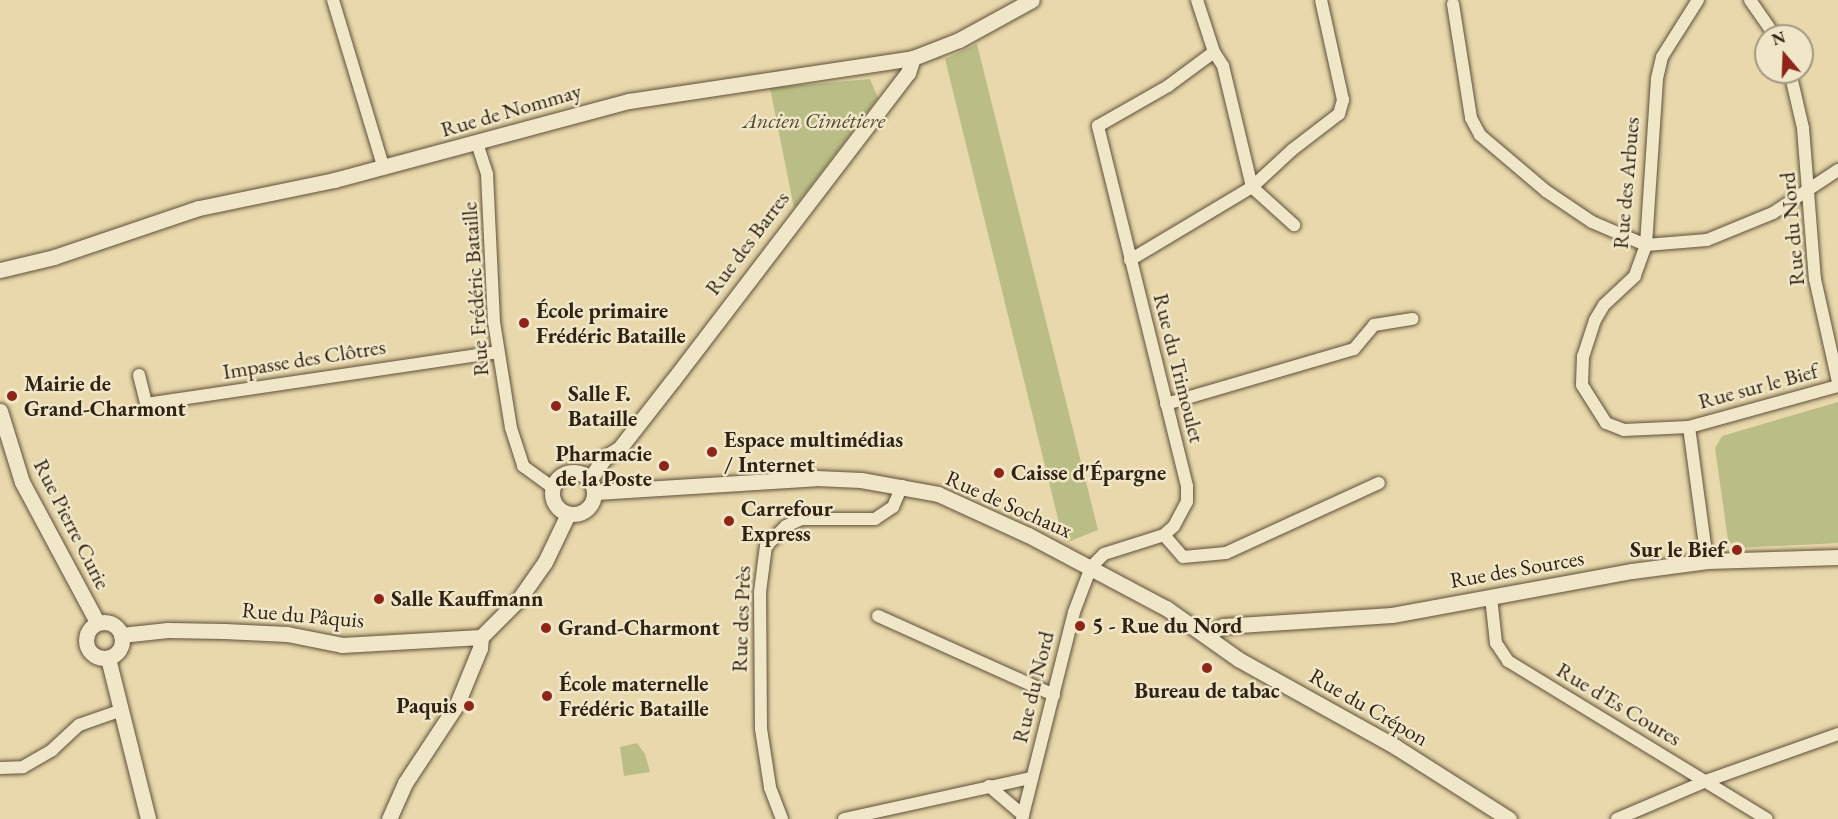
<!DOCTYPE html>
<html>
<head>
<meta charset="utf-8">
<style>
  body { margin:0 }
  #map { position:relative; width:1838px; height:819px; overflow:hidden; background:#e8d8ab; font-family:"EB Garamond",serif }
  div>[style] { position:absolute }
  .green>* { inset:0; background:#babe86 }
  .roads { filter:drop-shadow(0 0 2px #5f503a) drop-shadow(0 0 2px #5f503a) }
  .minor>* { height:12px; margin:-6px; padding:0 6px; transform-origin:6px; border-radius:6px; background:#f0e6c8 }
  .tertiary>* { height:15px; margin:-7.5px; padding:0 7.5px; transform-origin:7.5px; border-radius:7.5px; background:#f0e6c8 }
  .tertiary>.ring { margin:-7.5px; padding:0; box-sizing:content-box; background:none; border:15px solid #f0e6c8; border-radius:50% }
  .dots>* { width:16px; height:16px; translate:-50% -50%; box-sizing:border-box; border:3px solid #f0e6c8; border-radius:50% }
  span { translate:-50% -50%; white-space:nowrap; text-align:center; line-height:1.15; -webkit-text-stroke:5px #f0e6c8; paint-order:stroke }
  .street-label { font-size:22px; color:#312314 }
  .park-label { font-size:22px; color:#534a30; font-style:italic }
  .poi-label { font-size:22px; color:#312314; font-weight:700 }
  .left { translate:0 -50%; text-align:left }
  .right { translate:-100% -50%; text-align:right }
  .north { position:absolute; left:1754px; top:24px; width:60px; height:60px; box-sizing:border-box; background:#f0e6c8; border:2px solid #a49880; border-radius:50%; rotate:341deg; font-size:16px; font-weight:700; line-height:24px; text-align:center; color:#312314 }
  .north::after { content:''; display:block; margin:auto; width:21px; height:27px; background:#8f2418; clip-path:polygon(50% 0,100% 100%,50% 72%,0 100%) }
</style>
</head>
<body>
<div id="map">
  <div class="green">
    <i style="clip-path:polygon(977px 44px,1098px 530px,1068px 542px,1063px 539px,945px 59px)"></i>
    <i style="clip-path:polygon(870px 79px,878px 98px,794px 208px,770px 88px)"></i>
    <i style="clip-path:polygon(1838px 402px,1838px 543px,1736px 548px,1728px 540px,1715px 448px,1722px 436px)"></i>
    <i style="clip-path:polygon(637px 743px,645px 754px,650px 772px,624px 776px,620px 747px)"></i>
  </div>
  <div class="roads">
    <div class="minor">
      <i style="left:333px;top:0;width:173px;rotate:73.2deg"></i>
      <i style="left:1197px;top:0;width:55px;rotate:71.9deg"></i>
      <i style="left:1698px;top:0;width:67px;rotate:122.3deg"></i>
      <i style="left:1662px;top:57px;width:23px;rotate:103deg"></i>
      <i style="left:1657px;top:79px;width:166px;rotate:93.8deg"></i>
      <i style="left:1646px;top:245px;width:33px;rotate:110deg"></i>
      <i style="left:1635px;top:276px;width:42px;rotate:136.9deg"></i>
      <i style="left:1604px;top:305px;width:17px;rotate:121deg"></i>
      <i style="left:1595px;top:320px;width:38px;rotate:108deg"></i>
      <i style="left:1583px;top:356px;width:29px;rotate:92deg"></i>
      <i style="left:1582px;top:385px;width:45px;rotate:57.7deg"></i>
      <i style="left:1606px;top:423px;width:19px;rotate:21deg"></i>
      <i style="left:1624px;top:430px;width:65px;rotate:-2.6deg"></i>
      <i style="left:1689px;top:427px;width:155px;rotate:-15.4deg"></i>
      <i style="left:1750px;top:0;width:44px;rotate:55.2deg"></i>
      <i style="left:1453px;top:4px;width:115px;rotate:81deg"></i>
      <i style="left:1471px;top:118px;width:19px;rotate:62deg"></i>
      <i style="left:1480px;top:135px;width:87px;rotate:40.3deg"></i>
      <i style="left:1546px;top:191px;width:55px;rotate:34deg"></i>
      <i style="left:1592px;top:222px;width:59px;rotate:23.1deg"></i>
      <i style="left:1646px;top:245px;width:61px;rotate:-4.7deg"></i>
      <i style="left:1707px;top:240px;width:71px;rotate:-22.2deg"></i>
      <i style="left:1773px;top:213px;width:78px;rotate:-33.5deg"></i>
      <i style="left:1790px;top:72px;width:57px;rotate:76.9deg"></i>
      <i style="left:1803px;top:128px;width:151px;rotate:85.5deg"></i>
      <i style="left:1815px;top:279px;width:106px;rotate:77.4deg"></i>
      <i style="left:477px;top:143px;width:33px;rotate:72deg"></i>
      <i style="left:487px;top:174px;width:148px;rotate:87.3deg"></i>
      <i style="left:494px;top:322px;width:107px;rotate:80.9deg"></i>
      <i style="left:511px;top:428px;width:40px;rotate:72deg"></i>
      <i style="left:523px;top:466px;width:36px;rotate:36deg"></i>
      <i style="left:1252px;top:187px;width:57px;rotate:42.1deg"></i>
      <i style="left:1130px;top:260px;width:142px;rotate:-30.9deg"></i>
      <i style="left:1252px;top:187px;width:54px;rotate:-42.8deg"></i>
      <i style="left:1292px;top:150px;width:59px;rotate:-37.5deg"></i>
      <i style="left:1339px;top:114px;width:15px;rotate:-74deg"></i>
      <i style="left:1343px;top:100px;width:102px;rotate:-102.4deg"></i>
      <i style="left:139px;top:375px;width:30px;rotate:76deg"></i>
      <i style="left:146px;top:404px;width:356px;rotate:-8.4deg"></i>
      <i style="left:1166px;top:404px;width:196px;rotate:-16.3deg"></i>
      <i style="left:1354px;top:349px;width:31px;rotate:-50deg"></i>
      <i style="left:1374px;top:325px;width:39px;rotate:-9deg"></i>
      <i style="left:1689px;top:427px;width:135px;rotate:82.3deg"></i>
      <i style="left:1164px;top:535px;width:29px;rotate:49deg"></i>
      <i style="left:1183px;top:557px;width:43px;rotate:-5.3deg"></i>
      <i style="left:1226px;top:553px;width:168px;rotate:-24.6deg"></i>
      <i style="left:1491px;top:597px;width:46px;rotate:83.8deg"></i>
      <i style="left:1496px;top:643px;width:22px;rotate:56deg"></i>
      <i style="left:1508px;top:661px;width:303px;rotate:31.4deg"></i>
      <i style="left:878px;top:616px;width:193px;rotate:24.2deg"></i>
      <i style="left:0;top:768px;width:23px;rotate:-2deg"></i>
      <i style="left:23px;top:767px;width:34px;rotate:-30deg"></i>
      <i style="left:52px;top:750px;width:37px;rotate:-43deg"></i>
      <i style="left:79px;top:725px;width:42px;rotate:-19.3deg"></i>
      <i style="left:989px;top:786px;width:45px;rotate:40.5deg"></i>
      <i style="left:782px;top:819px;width:34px;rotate:-111deg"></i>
      <i style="left:770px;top:787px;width:59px;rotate:-98.8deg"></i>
      <i style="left:761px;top:729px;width:137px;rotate:-90.4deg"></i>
      <i style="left:760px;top:592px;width:46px;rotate:-82.6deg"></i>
      <i style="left:766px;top:546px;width:28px;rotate:-45deg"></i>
      <i style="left:786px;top:526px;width:17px;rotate:-24deg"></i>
      <i style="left:802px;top:519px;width:73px"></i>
      <i style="left:875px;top:519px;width:22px;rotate:-34deg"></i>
      <i style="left:893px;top:507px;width:23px;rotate:-67deg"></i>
      <i style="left:844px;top:819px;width:191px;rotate:-12.4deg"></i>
      <i style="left:1022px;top:819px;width:213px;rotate:-75.9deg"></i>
      <i style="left:1074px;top:612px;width:48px;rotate:-69.3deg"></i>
      <i style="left:1091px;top:567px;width:18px;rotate:-45deg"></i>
      <i style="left:1104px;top:554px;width:63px;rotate:-17.6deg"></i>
      <i style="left:1164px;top:535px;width:13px;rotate:-42deg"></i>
      <i style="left:1174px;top:526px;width:27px;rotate:-62deg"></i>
      <i style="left:1187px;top:502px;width:16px;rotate:-90deg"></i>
      <i style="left:1187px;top:486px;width:371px;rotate:-103.9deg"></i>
      <i style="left:1098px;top:126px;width:81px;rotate:-29.7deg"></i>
      <i style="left:1168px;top:86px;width:57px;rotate:-36.5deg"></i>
      <i style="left:1214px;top:52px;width:17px;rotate:57deg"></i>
      <i style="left:1223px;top:66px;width:124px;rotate:76.5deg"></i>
      <i style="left:1617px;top:819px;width:97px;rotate:-23.1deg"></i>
      <i style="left:1706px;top:781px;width:140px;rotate:-19.6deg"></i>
    </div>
    <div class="tertiary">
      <i style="left:0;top:270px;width:56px;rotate:-13.5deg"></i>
      <i style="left:54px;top:257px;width:153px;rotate:-18.7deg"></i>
      <i style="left:199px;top:208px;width:138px;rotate:-11.7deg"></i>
      <i style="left:334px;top:180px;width:305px;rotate:-15deg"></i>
      <i style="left:629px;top:101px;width:287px;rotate:-8.6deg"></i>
      <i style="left:913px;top:58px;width:49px;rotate:-21.4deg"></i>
      <i style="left:959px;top:40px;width:83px;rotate:-28.7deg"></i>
      <i style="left:0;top:411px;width:74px;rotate:72.8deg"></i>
      <i style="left:22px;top:482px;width:159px;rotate:61.8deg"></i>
      <i class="ring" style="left:552px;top:472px;width:27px;height:27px"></i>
      <i style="left:590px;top:479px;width:25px;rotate:-56deg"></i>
      <i style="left:604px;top:458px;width:17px;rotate:-31deg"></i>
      <i style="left:619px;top:449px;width:88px;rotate:-52deg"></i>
      <i style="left:673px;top:380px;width:387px;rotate:-52.6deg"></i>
      <i style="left:908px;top:73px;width:16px;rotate:-72deg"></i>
      <i style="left:596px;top:492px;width:220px;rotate:-3.6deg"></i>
      <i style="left:816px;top:478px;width:45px;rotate:2.5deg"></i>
      <i style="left:861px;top:480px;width:78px;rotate:10.3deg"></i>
      <i style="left:938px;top:494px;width:99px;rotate:24.5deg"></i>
      <i style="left:1028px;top:535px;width:156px;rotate:27.9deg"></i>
      <i style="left:1166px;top:608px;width:88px;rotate:35.3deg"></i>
      <i style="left:1238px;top:659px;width:181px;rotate:29.1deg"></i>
      <i style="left:1396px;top:747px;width:134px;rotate:32.5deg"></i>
      <i class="ring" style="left:86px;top:622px;width:21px;height:21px"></i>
      <i style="left:1206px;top:634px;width:19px;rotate:-25deg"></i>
      <i style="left:1223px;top:626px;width:169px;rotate:-3.7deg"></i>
      <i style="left:1392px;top:615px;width:244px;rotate:-10.4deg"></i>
      <i style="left:1632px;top:571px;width:76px;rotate:-7.6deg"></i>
      <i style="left:1707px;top:561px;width:131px;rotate:-1.7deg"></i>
      <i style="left:121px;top:635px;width:47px;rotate:-6.1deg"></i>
      <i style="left:168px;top:630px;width:56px;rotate:1deg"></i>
      <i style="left:224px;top:631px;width:63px;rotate:2.7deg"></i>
      <i style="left:287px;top:634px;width:56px;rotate:11.3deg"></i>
      <i style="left:342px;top:645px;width:139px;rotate:-3.3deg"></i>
      <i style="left:481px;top:637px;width:54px;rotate:-45deg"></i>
      <i style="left:519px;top:599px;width:45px;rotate:-54.9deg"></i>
      <i style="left:545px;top:562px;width:53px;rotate:-64.4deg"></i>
      <i style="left:108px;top:658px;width:166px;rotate:76deg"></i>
      <i style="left:389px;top:819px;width:39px;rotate:-66deg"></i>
      <i style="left:405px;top:783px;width:95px;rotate:-56.6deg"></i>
      <i style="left:457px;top:704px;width:61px;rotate:-67.7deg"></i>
      <i style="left:480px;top:648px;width:11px;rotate:-85deg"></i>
    </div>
  </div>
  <div class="dots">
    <i style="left:524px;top:323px;background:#8f2418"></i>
    <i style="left:12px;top:396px;background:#8f2418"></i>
    <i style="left:556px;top:406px;background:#8f2418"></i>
    <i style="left:712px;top:452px;background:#8f2418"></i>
    <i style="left:664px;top:466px;background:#8f2418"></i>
    <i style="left:999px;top:473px;background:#8f2418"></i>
    <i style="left:729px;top:521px;background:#8f2418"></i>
    <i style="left:1737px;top:550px;background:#8f2418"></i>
    <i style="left:379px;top:599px;background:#8f2418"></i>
    <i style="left:1080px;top:626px;background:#8f2418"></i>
    <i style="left:546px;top:628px;background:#8f2418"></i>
    <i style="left:1207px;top:668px;background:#8f2418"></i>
    <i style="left:547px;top:696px;background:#8f2418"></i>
    <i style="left:469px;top:706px;background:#8f2418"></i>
  </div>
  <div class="street-label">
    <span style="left:511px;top:110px;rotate:-16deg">Rue de Nommay</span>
    <span style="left:1626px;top:183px;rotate:-85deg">Rue des Arbues</span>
    <span style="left:1792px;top:229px;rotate:-95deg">Rue du Nord</span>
    <span style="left:747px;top:243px;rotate:-53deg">Rue des Barres</span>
    <span style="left:475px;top:289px;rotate:-94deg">Rue Frédéric Bataille</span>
    <span style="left:304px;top:359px;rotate:-9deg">Impasse des Clôtres</span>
    <span style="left:1179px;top:368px;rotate:76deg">Rue du Trimoulet</span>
    <span style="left:1758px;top:386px;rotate:-15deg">Rue sur le Bief</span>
    <span style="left:1009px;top:504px;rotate:24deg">Rue de Sochaux</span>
    <span style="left:72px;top:524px;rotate:63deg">Rue Pierre Curie</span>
    <span style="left:1517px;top:569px;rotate:-10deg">Rue des Sources</span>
    <span style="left:303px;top:615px;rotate:5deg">Rue du Pâquis</span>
    <span style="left:741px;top:619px;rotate:-88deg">Rue des Près</span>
    <span style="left:1033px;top:687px;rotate:-76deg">Rue du Nord</span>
    <span style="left:1619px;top:704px;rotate:31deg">Rue d'Es Coures</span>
    <span style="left:1369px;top:707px;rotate:30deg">Rue du Crépon</span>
  </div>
  <div class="park-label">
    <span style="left:814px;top:121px">Ancien Cimétiere</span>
  </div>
  <div class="poi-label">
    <span class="left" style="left:536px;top:323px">École primaire<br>Frédéric Bataille</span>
    <span class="left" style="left:24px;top:396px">Mairie de<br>Grand-Charmont</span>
    <span class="left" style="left:568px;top:406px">Salle F.<br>Bataille</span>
    <span class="left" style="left:724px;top:452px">Espace multimédias<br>/ Internet</span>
    <span class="right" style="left:652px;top:466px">Pharmacie<br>de la Poste</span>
    <span class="left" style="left:1011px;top:473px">Caisse d'Épargne</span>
    <span class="left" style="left:741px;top:521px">Carrefour<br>Express</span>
    <span class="right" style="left:1725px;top:550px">Sur le Bief</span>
    <span class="left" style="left:391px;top:599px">Salle Kauffmann</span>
    <span class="left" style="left:1092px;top:626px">5 - Rue du Nord</span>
    <span class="left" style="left:558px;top:628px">Grand-Charmont</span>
    <span class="left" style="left:559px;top:696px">École maternelle<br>Frédéric Bataille</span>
    <span style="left:1207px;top:691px">Bureau de tabac</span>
    <span class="right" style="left:457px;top:706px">Paquis</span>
  </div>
  <div class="north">N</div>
</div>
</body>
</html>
